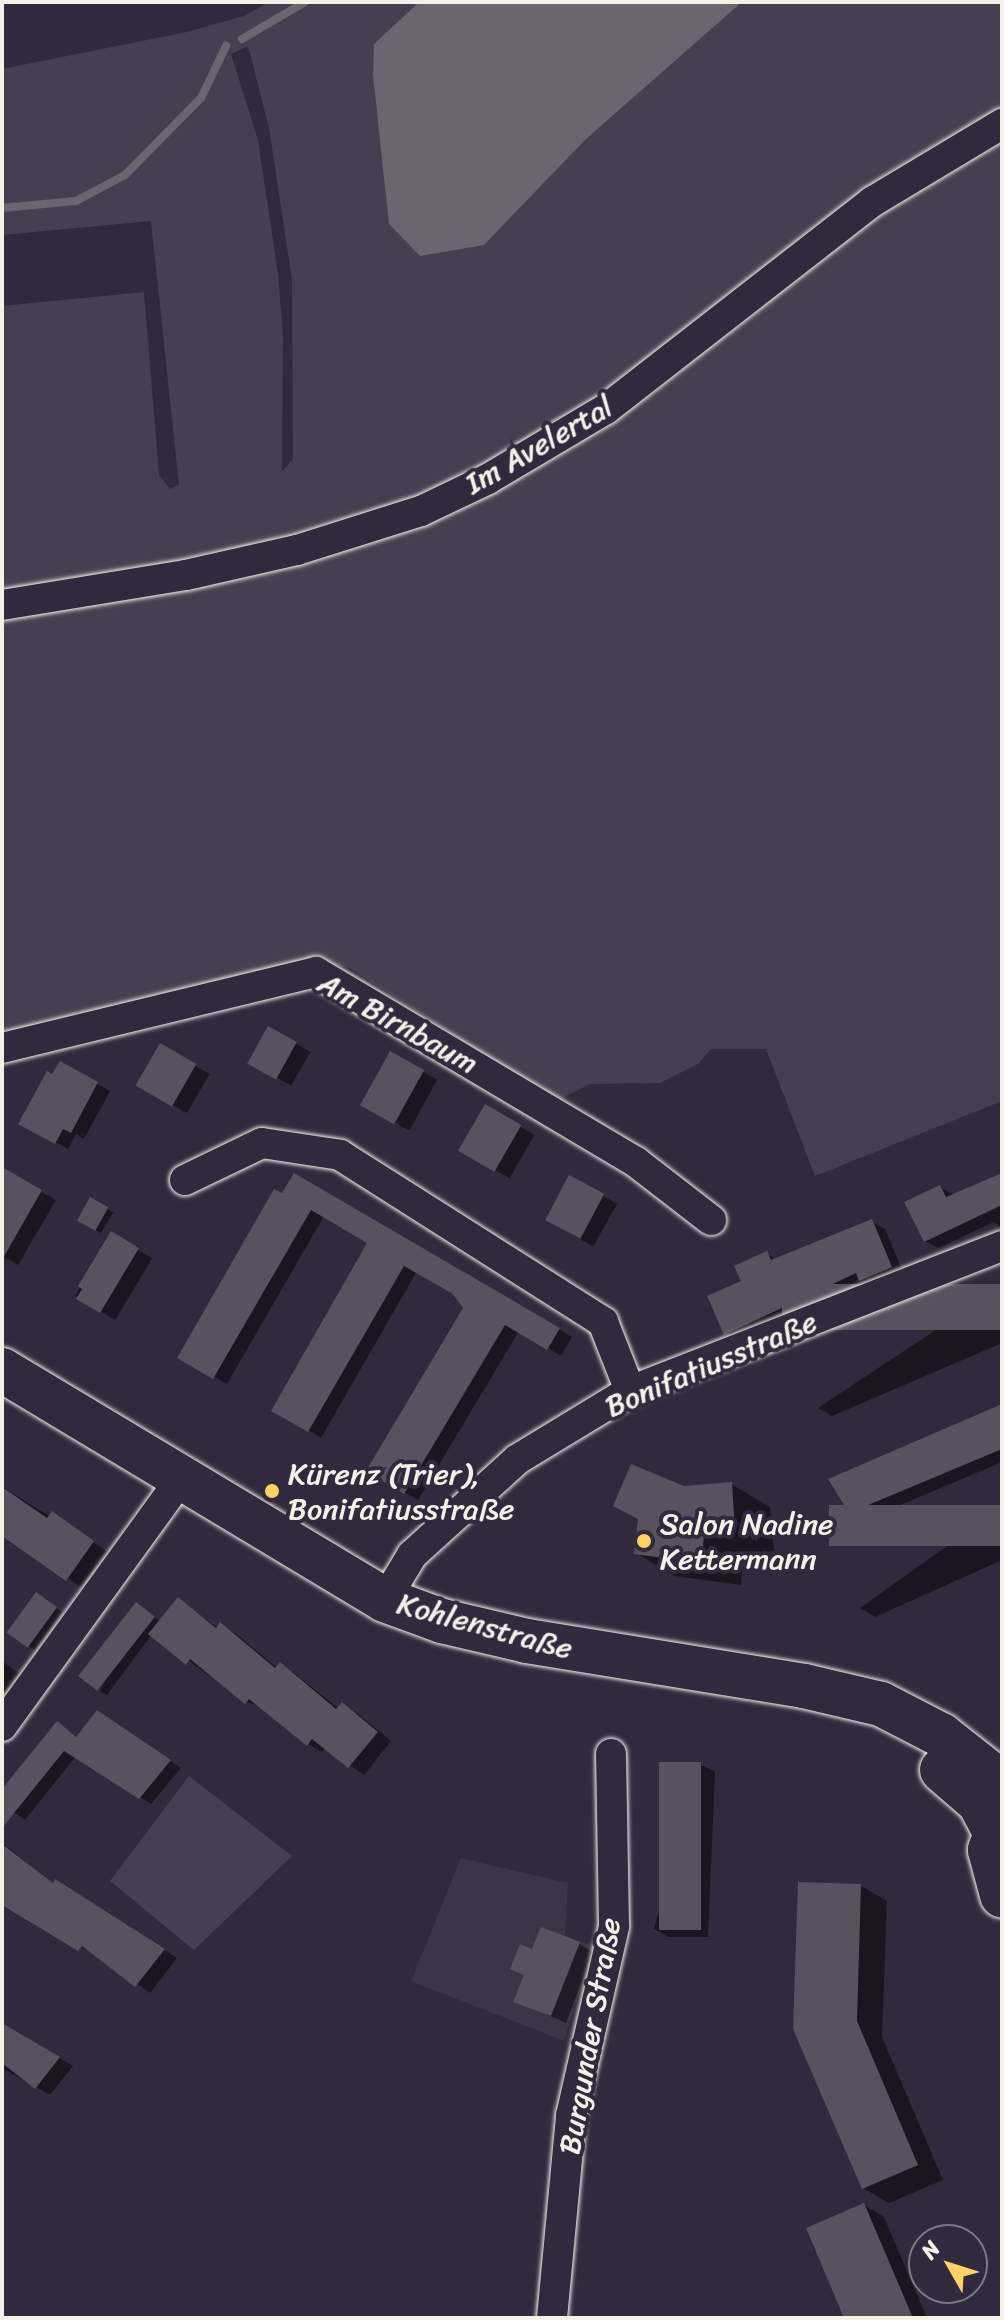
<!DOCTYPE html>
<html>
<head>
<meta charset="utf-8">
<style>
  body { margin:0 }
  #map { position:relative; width:1004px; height:2320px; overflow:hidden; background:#2f2a3d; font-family:Sriracha,sans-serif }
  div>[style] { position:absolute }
  .built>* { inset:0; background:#3b3647 }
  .green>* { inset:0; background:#454050 }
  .water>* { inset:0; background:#6a6670 }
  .shadow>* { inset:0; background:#0007; transform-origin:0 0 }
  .stream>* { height:8px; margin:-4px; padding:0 4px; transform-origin:4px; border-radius:4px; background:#6a6670 }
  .building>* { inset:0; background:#56525f; transform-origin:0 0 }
  .roads { filter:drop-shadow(0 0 2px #f4f1e8) drop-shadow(0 0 2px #f4f1e8) }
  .street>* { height:30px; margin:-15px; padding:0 15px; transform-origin:15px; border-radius:15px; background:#2f2a3d }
  .secondary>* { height:44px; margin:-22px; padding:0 22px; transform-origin:22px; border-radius:22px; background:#2f2a3d }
  .dots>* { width:22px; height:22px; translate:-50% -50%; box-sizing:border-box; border:4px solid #2f2a3d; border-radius:50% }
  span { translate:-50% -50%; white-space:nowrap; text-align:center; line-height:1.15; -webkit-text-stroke:8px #2f2a3d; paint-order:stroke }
  .street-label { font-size:30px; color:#f4f1e8 }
  .poi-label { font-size:30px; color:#f4f1e8 }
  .left { translate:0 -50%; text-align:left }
  .frame { position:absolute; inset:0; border:4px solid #f4f1e8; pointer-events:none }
  .north { position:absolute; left:908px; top:2224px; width:80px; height:80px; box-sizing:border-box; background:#2f2a3d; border:2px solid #7e7a81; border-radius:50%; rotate:309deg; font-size:22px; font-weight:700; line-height:32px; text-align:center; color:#f4f1e8 }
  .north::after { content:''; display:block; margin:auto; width:28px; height:36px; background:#ffd166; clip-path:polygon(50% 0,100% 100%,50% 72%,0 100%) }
</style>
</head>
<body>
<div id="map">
  <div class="built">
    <i style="clip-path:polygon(461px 1858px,568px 1883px,565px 1936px,593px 1946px,564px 2041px,411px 1981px)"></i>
  </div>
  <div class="green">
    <i style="clip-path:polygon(evenodd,269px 2px,419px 2px,374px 44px,484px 245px,585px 140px,742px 2px,1002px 2px,1002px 1101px,815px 1176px,766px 1049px,711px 1049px,698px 1064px,660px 1083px,590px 1084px,556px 1101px,350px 968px,326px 963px,216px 988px,176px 990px,47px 1023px,2px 1040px,2px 306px,144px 292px,159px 475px,170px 489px,179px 485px,151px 221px,2px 235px,2px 69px,187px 32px,244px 16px,269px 2px,248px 46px,269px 128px,292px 280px,293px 459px,282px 471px,283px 336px,278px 274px,258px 140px,231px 54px,248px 46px)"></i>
    <i style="clip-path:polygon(189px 1776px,292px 1856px,194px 1950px,110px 1881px)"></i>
  </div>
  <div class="water">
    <i style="clip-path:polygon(419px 2px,742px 2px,585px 140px,484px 245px,420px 256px,389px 224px,373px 75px,374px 44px)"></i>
  </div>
  <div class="shadow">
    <i style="left:269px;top:1028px;width:48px;height:39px;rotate:30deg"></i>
    <i style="left:161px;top:1046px;width:56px;height:45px;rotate:30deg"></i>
    <i style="left:391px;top:1054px;width:53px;height:58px;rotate:29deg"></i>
    <i style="clip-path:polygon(60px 1064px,110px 1091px,84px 1139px,76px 1134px,68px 1149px,21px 1123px)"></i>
    <i style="left:486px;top:1107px;width:56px;height:50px;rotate:30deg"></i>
    <i style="clip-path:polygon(8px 1173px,56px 1200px,18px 1265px,2px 1256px,2px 1183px)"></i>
    <i style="clip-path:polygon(295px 1175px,572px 1337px,561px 1356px,519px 1331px,418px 1500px,368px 1471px,465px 1308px,454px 1292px,417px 1271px,321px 1438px,274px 1410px,370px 1242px,324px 1216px,227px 1384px,180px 1357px)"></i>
    <i style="clip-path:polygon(1002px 1176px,1002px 1228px,994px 1222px,938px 1248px,925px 1241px,940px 1187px,953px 1195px)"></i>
    <i style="left:569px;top:1177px;width:55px;height:49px;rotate:29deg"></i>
    <i style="left:91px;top:1199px;width:26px;height:24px;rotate:31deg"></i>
    <i style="clip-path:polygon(871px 1221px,885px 1229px,904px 1274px,874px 1287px,865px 1282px,739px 1341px,726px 1333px,743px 1282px,767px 1254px,777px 1260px)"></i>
    <i style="left:112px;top:1234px;width:47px;height:72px;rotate:31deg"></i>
    <i style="clip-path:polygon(1002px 1286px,1002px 1343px,832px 1416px,818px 1408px)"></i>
    <i style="clip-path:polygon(1002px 1406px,1002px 1462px,865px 1520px,850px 1511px)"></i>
    <i style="clip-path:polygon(731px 1484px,770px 1507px,774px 1551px,743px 1555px,741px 1585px,675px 1576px,636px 1553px,684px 1488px)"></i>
    <i style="clip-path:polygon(2px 1487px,107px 1551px,81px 1587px,2px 1533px)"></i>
    <i style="clip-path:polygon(1002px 1507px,1002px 1560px,875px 1617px,860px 1608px)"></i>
    <i style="clip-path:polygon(43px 1599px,62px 1612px,35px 1650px,28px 1646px)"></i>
    <i style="clip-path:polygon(179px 1600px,218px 1628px,221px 1625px,235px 1633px,277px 1668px,294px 1673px,339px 1709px,343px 1705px,357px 1713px,391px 1741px,364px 1775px,326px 1748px,322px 1752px,308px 1744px,263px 1707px,246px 1702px,152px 1634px,107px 1695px,100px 1691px,143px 1609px,161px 1622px)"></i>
    <i style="clip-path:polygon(2px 1661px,19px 1674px,2px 1696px)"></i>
    <i style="clip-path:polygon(109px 1719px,181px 1768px,151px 1804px,76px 1756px,25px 1820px,2px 1804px,2px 1792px,57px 1724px,77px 1738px)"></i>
    <i style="clip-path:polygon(700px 1764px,715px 1772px,708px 1937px,669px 1937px,654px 1929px)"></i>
    <i style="clip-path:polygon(2px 1843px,54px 1884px,177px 1958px,150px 1993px,95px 1954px,2px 1905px)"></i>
    <i style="clip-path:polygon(861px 1886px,887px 1901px,882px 2037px,943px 2180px,889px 2203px,863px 2188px,795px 2028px)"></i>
    <i style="clip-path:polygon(579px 1944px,593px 1952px,566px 2023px,516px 2001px,526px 1976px,512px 1968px,534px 1952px)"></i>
    <i style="clip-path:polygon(2px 2023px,73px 2066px,50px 2095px,2px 2068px)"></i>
    <i style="clip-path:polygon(864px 2205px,884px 2217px,927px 2318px,846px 2318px)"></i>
  </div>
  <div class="stream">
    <i style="left:242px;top:39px;width:73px;rotate:-30.4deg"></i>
    <i style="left:2px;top:208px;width:74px;rotate:-5.4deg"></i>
    <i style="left:76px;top:201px;width:55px;rotate:-28deg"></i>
    <i style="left:125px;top:175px;width:108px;rotate:-45.4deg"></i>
    <i style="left:201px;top:98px;width:58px;rotate:-64.3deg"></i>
  </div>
  <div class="building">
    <i style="left:268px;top:1026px;width:33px;height:43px;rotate:29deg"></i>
    <i style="left:160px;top:1043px;width:42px;height:49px;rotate:30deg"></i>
    <i style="left:390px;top:1051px;width:39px;height:62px;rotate:29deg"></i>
    <i style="clip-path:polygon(60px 1061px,98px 1082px,71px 1133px,63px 1129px,55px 1144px,18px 1124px,47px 1071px,52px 1074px)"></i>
    <i style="left:485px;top:1104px;width:42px;height:54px;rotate:30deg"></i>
    <i style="clip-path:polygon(2px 1167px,42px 1190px,2px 1260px)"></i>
    <i style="clip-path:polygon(294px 1173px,560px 1328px,547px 1350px,505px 1325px,404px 1494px,366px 1471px,463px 1308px,453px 1294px,404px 1266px,308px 1432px,271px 1411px,367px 1243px,311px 1210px,213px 1379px,177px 1358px,274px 1189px,282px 1193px)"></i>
    <i style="clip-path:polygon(1002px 1173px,1002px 1205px,924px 1242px,904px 1202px,940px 1185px,946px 1197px)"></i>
    <i style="left:569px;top:1175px;width:40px;height:51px;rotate:28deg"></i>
    <i style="left:90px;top:1197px;width:21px;height:27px;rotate:29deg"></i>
    <i style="clip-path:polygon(872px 1219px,892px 1267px,859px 1281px,856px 1273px,724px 1335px,707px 1296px,741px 1281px,734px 1266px,767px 1251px,771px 1260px)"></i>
    <i style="clip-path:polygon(111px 1231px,139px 1248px,100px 1313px,76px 1299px,82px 1289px,78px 1286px)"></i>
    <i style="left:1002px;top:1284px;width:46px;height:220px;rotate:90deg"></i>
    <i style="clip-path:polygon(1002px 1404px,1002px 1449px,849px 1513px,828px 1479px)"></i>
    <i style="clip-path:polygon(631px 1464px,684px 1486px,732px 1482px,735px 1529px,704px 1533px,702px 1563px,634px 1554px,638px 1519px,613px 1506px)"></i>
    <i style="clip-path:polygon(2px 1487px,47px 1518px,52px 1511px,94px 1541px,66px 1581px,2px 1536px)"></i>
    <i style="left:1002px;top:1505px;width:41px;height:173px;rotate:90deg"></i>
    <i style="left:36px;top:1592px;width:26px;height:50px;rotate:36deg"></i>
    <i style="clip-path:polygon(178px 1597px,216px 1628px,220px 1622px,275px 1668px,280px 1662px,336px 1709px,342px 1702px,378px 1732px,348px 1768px,312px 1739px,307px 1746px,249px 1699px,245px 1704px,190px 1659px,186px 1665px,148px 1634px)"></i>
    <i style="left:136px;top:1602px;width:24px;height:94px;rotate:38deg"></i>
    <i style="clip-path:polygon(97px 1710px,171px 1760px,139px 1799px,64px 1751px,2px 1828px,2px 1789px,57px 1721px,76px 1737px)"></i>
    <i style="left:659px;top:1762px;width:42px;height:168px"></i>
    <i style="clip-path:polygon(2px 1844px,53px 1883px,55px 1879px,165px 1949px,135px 1987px,82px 1946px,78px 1951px,2px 1905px)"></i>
    <i style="clip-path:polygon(798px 1882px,861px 1884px,857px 2021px,918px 2165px,862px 2189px,793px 2029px)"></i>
    <i style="clip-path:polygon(541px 1927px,580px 1942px,551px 2016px,513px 2002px,524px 1975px,510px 1969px,520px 1944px,532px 1949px)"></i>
    <i style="clip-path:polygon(2px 2023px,60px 2057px,35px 2089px,2px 2063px)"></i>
    <i style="clip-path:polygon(864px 2203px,913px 2318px,844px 2318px,806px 2228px)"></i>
  </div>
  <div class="roads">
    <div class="street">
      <i style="left:2px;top:605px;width:186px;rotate:-9.3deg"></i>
      <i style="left:186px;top:575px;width:114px;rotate:-12.7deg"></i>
      <i style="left:297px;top:550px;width:130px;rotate:-17.5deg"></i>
      <i style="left:421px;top:511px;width:74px;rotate:-25.5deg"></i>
      <i style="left:488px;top:479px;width:137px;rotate:-30.7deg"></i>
      <i style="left:606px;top:409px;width:337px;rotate:-37.9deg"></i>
      <i style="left:872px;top:202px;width:152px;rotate:-31deg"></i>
      <i style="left:2px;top:1048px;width:323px;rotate:-13.6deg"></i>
      <i style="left:316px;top:972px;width:372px;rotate:30.7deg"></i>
      <i style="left:636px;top:1162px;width:95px;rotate:37.7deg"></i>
      <i style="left:185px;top:1180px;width:85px;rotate:-25.7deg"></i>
      <i style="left:262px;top:1143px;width:79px;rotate:8.7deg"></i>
      <i style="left:340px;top:1155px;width:312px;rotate:32.4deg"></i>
      <i style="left:603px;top:1322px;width:74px;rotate:68.6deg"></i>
      <i style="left:385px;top:1600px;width:52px;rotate:-59deg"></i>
      <i style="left:412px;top:1555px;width:143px;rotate:-42.2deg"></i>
      <i style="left:518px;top:1459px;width:131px;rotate:-31.3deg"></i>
      <i style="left:630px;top:1391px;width:399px;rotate:-21.3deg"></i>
      <i style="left:2px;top:1726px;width:309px;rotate:-54.1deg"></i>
      <i style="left:552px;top:2318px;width:203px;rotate:-84.6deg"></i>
      <i style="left:571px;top:2116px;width:195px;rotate:-77.2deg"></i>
      <i style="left:614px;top:1926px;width:172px;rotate:-91deg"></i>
    </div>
    <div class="secondary">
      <i style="left:2px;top:1370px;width:447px;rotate:31deg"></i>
      <i style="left:385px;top:1600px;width:61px;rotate:20.2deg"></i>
      <i style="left:442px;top:1621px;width:87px;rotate:13.2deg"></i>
      <i style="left:527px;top:1641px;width:281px;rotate:9.2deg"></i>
      <i style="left:804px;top:1686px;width:79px;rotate:13.2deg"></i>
      <i style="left:881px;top:1704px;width:68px;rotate:27.3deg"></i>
      <i style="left:941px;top:1735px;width:78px;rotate:38.2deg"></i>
      <i style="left:942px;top:1770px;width:49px;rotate:40.9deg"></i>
      <i style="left:979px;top:1802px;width:32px;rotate:62deg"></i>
      <i style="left:1002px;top:1815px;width:37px;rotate:109deg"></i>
      <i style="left:990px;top:1850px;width:47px;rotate:75.1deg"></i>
    </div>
  </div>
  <div class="dots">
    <i style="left:272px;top:1491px;background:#ffd166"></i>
    <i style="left:644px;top:1541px;background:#ffd166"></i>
  </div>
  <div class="street-label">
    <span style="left:539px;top:445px;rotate:-30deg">Im Avelertal</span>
    <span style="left:398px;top:1023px;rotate:29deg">Am Birnbaum</span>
    <span style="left:711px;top:1364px;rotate:-23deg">Bonifatiusstraße</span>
    <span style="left:485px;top:1626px;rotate:15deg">Kohlenstraße</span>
    <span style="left:590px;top:2036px;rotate:-80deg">Burgunder Straße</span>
  </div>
  <div class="poi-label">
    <span class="left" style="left:288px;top:1491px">Kürenz (Trier),<br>Bonifatiusstraße</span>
    <span class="left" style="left:660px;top:1541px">Salon Nadine<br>Kettermann</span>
  </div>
  <div class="frame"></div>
  <div class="north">N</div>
</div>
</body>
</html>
